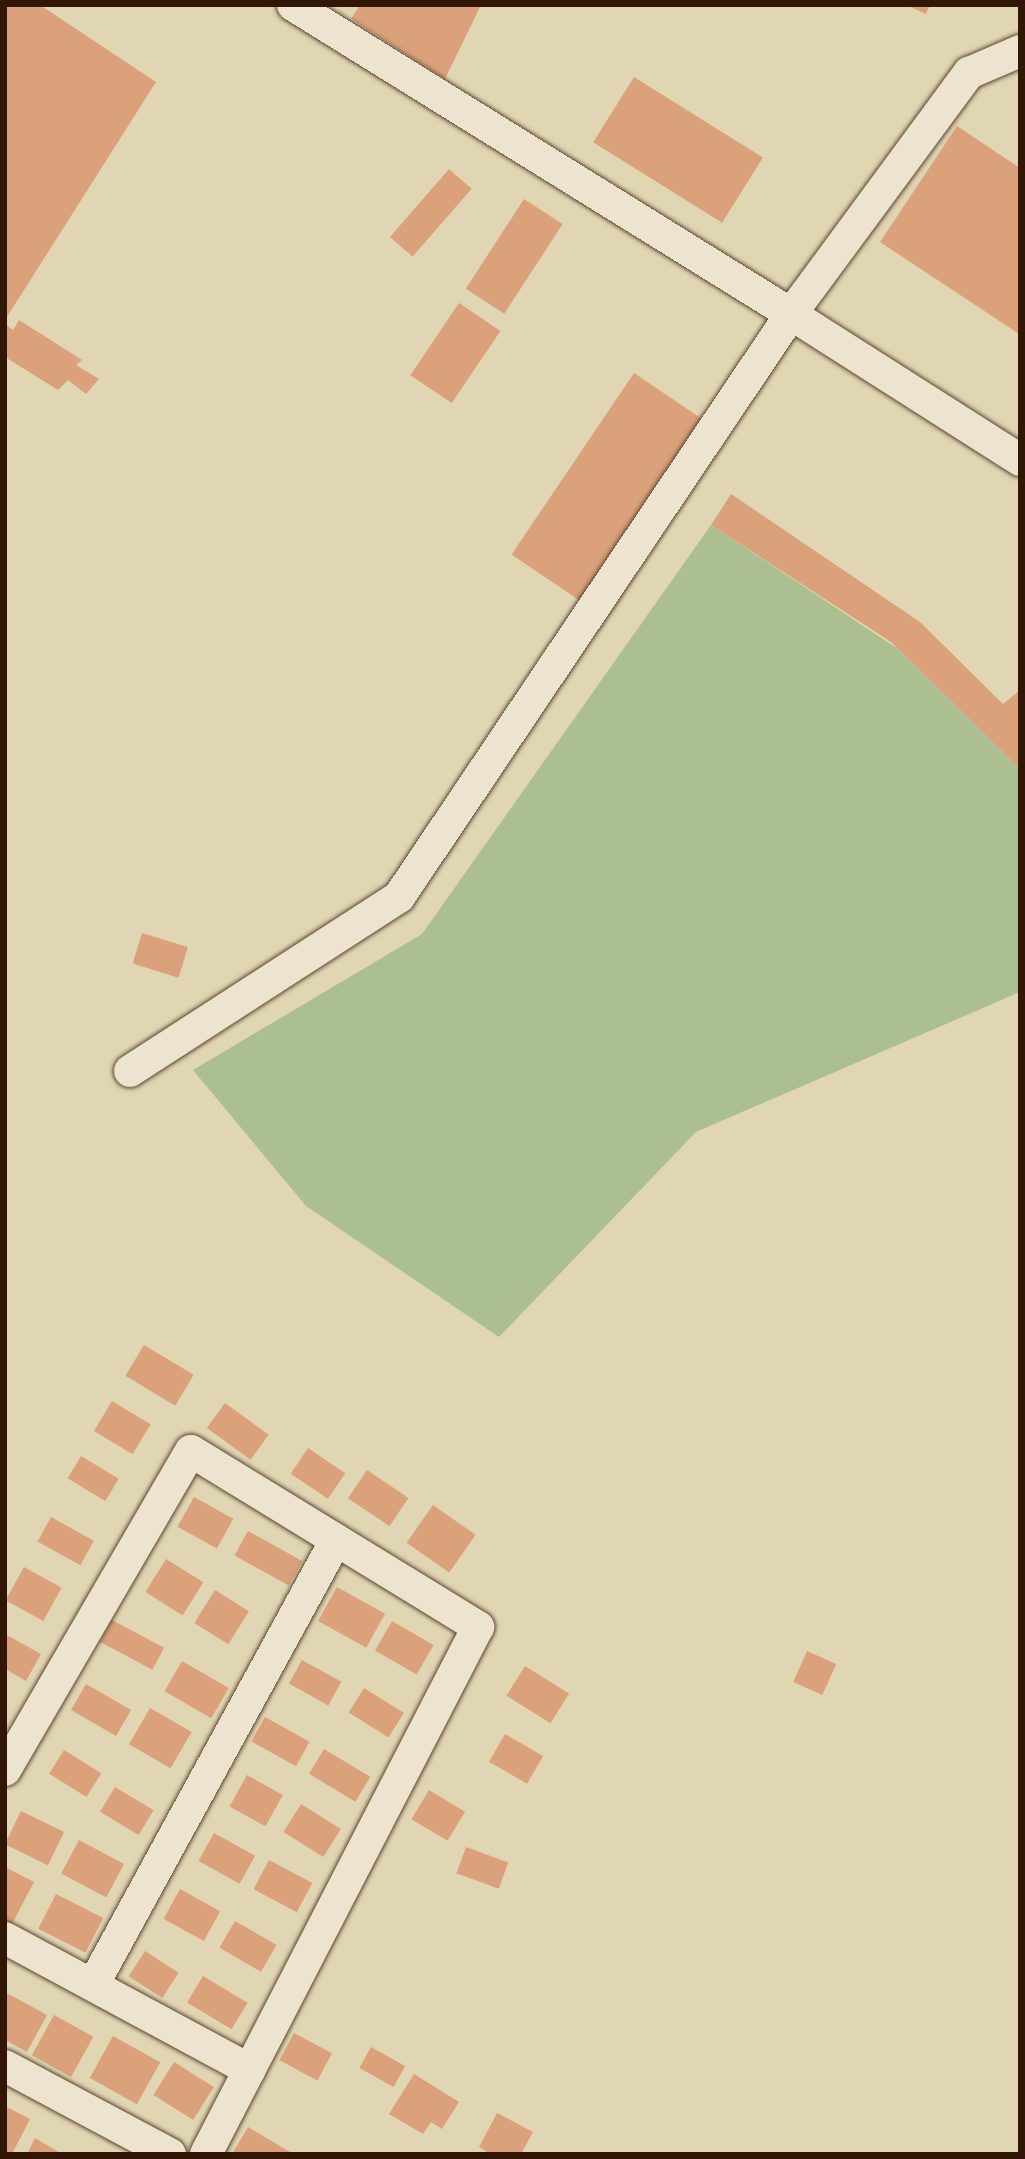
<!DOCTYPE html>
<html>
<head>
<meta charset="utf-8">
<style>
  body { margin:0 }
  #map { position:relative; width:1025px; height:2159px; overflow:hidden; background:#e1d6b3; font-family:Cardo,serif }
  div>[style] { position:absolute }
  .green>* { inset:0; background:#acbf91 }
  .building>* { inset:0; background:#dba17a; transform-origin:0 0 }
  .roads { filter:drop-shadow(0 0 2px #5d4530) drop-shadow(0 0 2px #5d4530) }
  .minor>* { height:32px; margin:-16px; padding:0 16px; transform-origin:16px; border-radius:16px; background:#ece4ce }
  span { translate:-50% -50%; white-space:nowrap; text-align:center; line-height:1.15; -webkit-text-stroke:5px #ece4ce; paint-order:stroke }
  .frame { position:absolute; inset:0; border:7px solid #311505; pointer-events:none }
</style>
</head>
<body>
<div id="map">
  <div class="green">
    <i style="clip-path:polygon(711px 525px,898px 649px,1020px 769px,1020px 992px,696px 1132px,499px 1337px,306px 1206px,193px 1070px,422px 934px)"></i>
  </div>
  <div class="building">
    <i style="clip-path:polygon(5px 5px,40px 5px,156px 82px,5px 320px)"></i>
    <i style="clip-path:polygon(360px 5px,481px 5px,445px 79px,351px 19px)"></i>
    <i style="clip-path:polygon(906px 5px,930px 5px,926px 14px)"></i>
    <i style="left:634px;top:77px;width:152px;height:77px;rotate:32deg"></i>
    <i style="clip-path:polygon(957px 126px,1020px 168px,1019px 334px,880px 242px)"></i>
    <i style="left:449px;top:169px;width:30px;height:90px;rotate:41deg"></i>
    <i style="left:524px;top:199px;width:46px;height:107px;rotate:33deg"></i>
    <i style="left:459px;top:303px;width:50px;height:87px;rotate:34deg"></i>
    <i style="clip-path:polygon(19px 320px,82px 360px,76px 365px,99px 379px,86px 394px,68px 380px,58px 390px,5px 357px,5px 324px,13px 330px)"></i>
    <i style="left:634px;top:373px;width:87px;height:219px;rotate:34deg"></i>
    <i style="clip-path:polygon(731px 494px,920px 622px,1003px 704px,1020px 690px,1020px 769px,891px 642px,711px 525px)"></i>
    <i style="left:142px;top:933px;width:48px;height:32px;rotate:17deg"></i>
    <i style="left:144px;top:1345px;width:58px;height:36px;rotate:31deg"></i>
    <i style="left:112px;top:1401px;width:45px;height:35px;rotate:31deg"></i>
    <i style="left:225px;top:1403px;width:54px;height:31px;rotate:36deg"></i>
    <i style="left:308px;top:1448px;width:45px;height:31px;rotate:34deg"></i>
    <i style="left:81px;top:1456px;width:44px;height:26px;rotate:31deg"></i>
    <i style="left:367px;top:1470px;width:50px;height:34px;rotate:34deg"></i>
    <i style="left:194px;top:1497px;width:45px;height:34px;rotate:29deg"></i>
    <i style="left:433px;top:1505px;width:52px;height:46px;rotate:35deg"></i>
    <i style="left:51px;top:1517px;width:49px;height:28px;rotate:29deg"></i>
    <i style="left:248px;top:1531px;width:62px;height:28px;rotate:29deg"></i>
    <i style="left:166px;top:1559px;width:44px;height:39px;rotate:32deg"></i>
    <i style="left:24px;top:1567px;width:43px;height:38px;rotate:29deg"></i>
    <i style="left:337px;top:1587px;width:55px;height:39px;rotate:29deg"></i>
    <i style="left:215px;top:1590px;width:40px;height:39px;rotate:32deg"></i>
    <i style="left:112px;top:1620px;width:59px;height:25px;rotate:28deg"></i>
    <i style="left:392px;top:1621px;width:48px;height:34px;rotate:30deg"></i>
    <i style="clip-path:polygon(5px 1634px,41px 1654px,26px 1681px,5px 1669px)"></i>
    <i style="left:807px;top:1651px;width:32px;height:34px;rotate:24deg"></i>
    <i style="left:302px;top:1660px;width:45px;height:27px;rotate:29deg"></i>
    <i style="left:182px;top:1661px;width:54px;height:35px;rotate:30deg"></i>
    <i style="left:525px;top:1666px;width:52px;height:35px;rotate:32deg"></i>
    <i style="left:86px;top:1684px;width:52px;height:30px;rotate:30deg"></i>
    <i style="left:364px;top:1688px;width:47px;height:29px;rotate:32deg"></i>
    <i style="left:150px;top:1708px;width:48px;height:42px;rotate:30deg"></i>
    <i style="left:265px;top:1717px;width:51px;height:28px;rotate:29deg"></i>
    <i style="left:505px;top:1734px;width:44px;height:32px;rotate:30deg"></i>
    <i style="left:324px;top:1749px;width:54px;height:29px;rotate:31deg"></i>
    <i style="left:64px;top:1750px;width:44px;height:28px;rotate:32deg"></i>
    <i style="left:247px;top:1775px;width:41px;height:36px;rotate:29deg"></i>
    <i style="left:115px;top:1787px;width:45px;height:29px;rotate:31deg"></i>
    <i style="left:429px;top:1790px;width:42px;height:34px;rotate:31deg"></i>
    <i style="left:301px;top:1804px;width:47px;height:33px;rotate:32deg"></i>
    <i style="left:21px;top:1811px;width:48px;height:37px;rotate:26deg"></i>
    <i style="left:214px;top:1833px;width:47px;height:32px;rotate:29deg"></i>
    <i style="left:79px;top:1840px;width:51px;height:38px;rotate:28deg"></i>
    <i style="left:466px;top:1847px;width:45px;height:28px;rotate:20deg"></i>
    <i style="left:269px;top:1860px;width:49px;height:33px;rotate:28deg"></i>
    <i style="clip-path:polygon(5px 1867px,34px 1882px,12px 1924px,5px 1920px)"></i>
    <i style="left:180px;top:1889px;width:46px;height:34px;rotate:29deg"></i>
    <i style="left:56px;top:1894px;width:53px;height:39px;rotate:27deg"></i>
    <i style="left:235px;top:1921px;width:48px;height:31px;rotate:30deg"></i>
    <i style="left:145px;top:1951px;width:40px;height:30px;rotate:33deg"></i>
    <i style="left:203px;top:1976px;width:52px;height:31px;rotate:31deg"></i>
    <i style="clip-path:polygon(5px 1992px,47px 2015px,27px 2052px,5px 2040px)"></i>
    <i style="left:54px;top:2015px;width:45px;height:46px;rotate:29deg"></i>
    <i style="left:294px;top:2033px;width:43px;height:31px;rotate:28deg"></i>
    <i style="left:113px;top:2036px;width:54px;height:48px;rotate:29deg"></i>
    <i style="left:371px;top:2047px;width:39px;height:24px;rotate:29deg"></i>
    <i style="left:174px;top:2062px;width:47px;height:39px;rotate:32deg"></i>
    <i style="clip-path:polygon(414px 2074px,459px 2102px,442px 2129px,431px 2122px,423px 2134px,389px 2114px)"></i>
    <i style="clip-path:polygon(5px 2106px,30px 2119px,12px 2154px,5px 2154px)"></i>
    <i style="clip-path:polygon(497px 2113px,533px 2132px,521px 2154px,490px 2154px,479px 2147px)"></i>
    <i style="clip-path:polygon(248px 2127px,290px 2152px,289px 2154px,232px 2154px)"></i>
    <i style="clip-path:polygon(35px 2138px,62px 2154px,27px 2154px)"></i>
  </div>
  <div class="roads">
    <div class="minor">
      <i style="left:293px;top:5px;width:586px;rotate:31.82deg"></i>
      <i style="left:791px;top:314px;width:272px;rotate:32.5deg"></i>
      <i style="left:130px;top:1071px;width:320px;rotate:-32.9deg"></i>
      <i style="left:399px;top:897px;width:703px;rotate:-56.08deg"></i>
      <i style="left:791px;top:314px;width:300px;rotate:-53.6deg"></i>
      <i style="left:969px;top:73px;width:56px;rotate:-23.3deg"></i>
      <i style="left:5px;top:1770px;width:369px;rotate:-59.8deg"></i>
      <i style="left:191px;top:1451px;width:337px;rotate:31.5deg"></i>
      <i style="left:478px;top:1627px;width:593px;rotate:117.3deg"></i>
      <i style="left:5px;top:1938px;width:278px;rotate:28.3deg"></i>
      <i style="left:93px;top:1985px;width:507px;rotate:-61.36deg"></i>
      <i style="left:5px;top:2066px;width:187px;rotate:28.1deg"></i>
    </div>
  </div>
  <div class="frame"></div>
</div>
</body>
</html>
